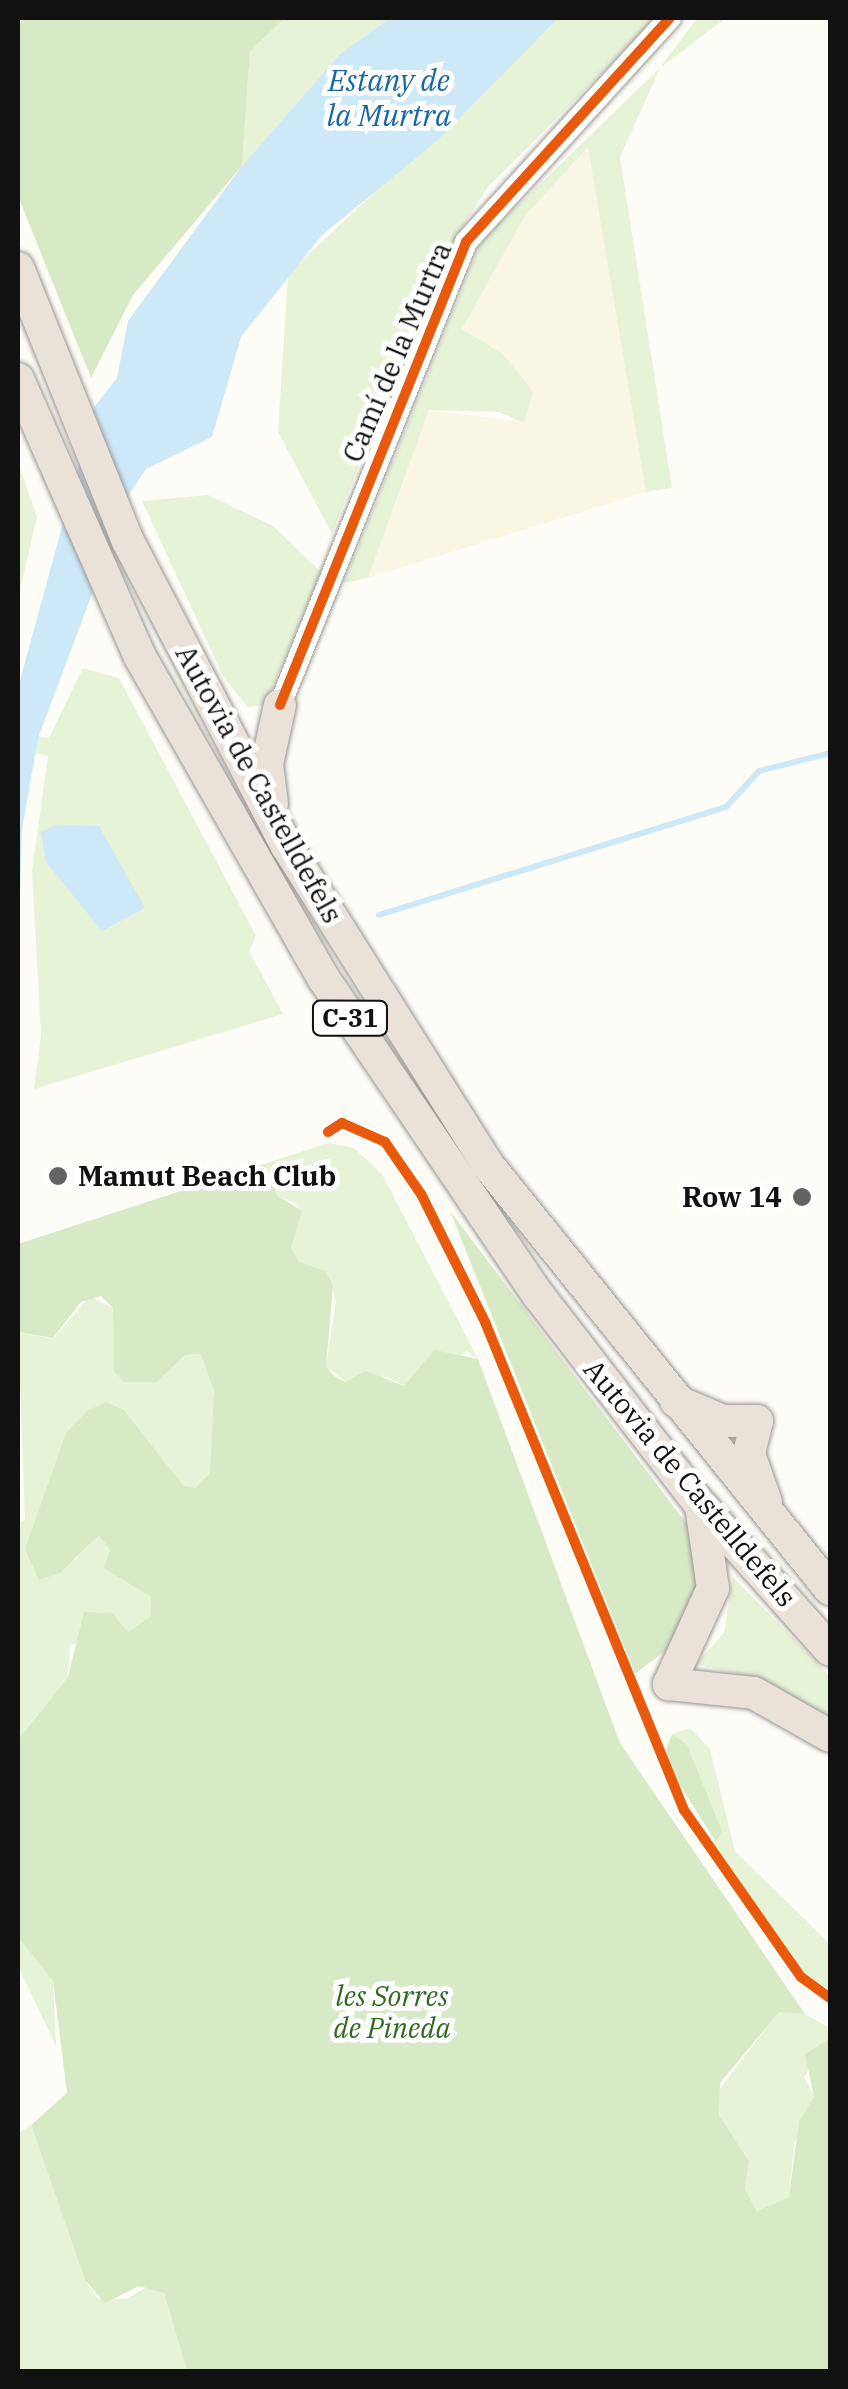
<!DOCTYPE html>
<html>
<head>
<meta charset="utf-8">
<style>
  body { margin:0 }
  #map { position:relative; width:848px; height:2389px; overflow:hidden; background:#fdfcf7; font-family:"IBM Plex Serif",serif }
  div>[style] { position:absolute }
  .farmland>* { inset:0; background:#f9f7e4 }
  .green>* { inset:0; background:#e7f3d7 }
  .forest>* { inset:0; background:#d8eac5 }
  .water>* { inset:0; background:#cde8f7 }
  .stream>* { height:6px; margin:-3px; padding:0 3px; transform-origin:3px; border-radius:3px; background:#cde8f7 }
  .roads { filter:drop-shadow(0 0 2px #979795) drop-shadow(0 0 2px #979795) }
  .minor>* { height:22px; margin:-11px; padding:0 11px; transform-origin:11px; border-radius:11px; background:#fffffe }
  .highway>* { height:32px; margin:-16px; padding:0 16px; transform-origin:16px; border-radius:16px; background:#eae1d8 }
  .cycleway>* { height:10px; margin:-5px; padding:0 5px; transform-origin:5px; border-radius:5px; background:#e8590c }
  .dots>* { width:28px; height:28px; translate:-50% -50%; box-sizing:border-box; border:5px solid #fff; border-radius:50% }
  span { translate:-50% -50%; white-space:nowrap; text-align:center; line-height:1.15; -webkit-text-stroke:10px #fff; paint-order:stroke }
  .shield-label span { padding:2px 8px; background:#fff; border:2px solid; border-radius:8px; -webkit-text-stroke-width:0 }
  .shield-label { font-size:25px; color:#111; font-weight:700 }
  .street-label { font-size:28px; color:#111 }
  .poi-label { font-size:28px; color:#111; font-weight:700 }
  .left { translate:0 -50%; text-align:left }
  .right { translate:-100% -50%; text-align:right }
  .park-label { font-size:28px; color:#2f6b1f; font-style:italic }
  .water-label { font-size:30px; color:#1768a6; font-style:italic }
  .frame { position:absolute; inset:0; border:20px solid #111; pointer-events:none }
</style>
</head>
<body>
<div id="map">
  <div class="farmland">
    <i style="clip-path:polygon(589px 146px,646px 492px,368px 578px,429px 410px,523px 422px,503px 354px,462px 329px,525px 216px)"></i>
  </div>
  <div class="green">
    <i style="clip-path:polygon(285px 18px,390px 18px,340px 54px,242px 166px,250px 51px)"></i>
    <i style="clip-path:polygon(558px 18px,657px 18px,487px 188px,438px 267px,332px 534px,278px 432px,288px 274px)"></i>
    <i style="clip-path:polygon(697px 18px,726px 18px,660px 68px,620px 157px,672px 488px,646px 492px,588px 147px,525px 216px,462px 329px,503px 354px,533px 392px,524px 423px,499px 412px,429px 410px,368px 578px,344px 583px,482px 240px,660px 68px)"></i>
    <i style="clip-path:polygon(18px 463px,37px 517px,18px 599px)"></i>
    <i style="clip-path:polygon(208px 495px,273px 526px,321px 572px,265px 705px,248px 707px,224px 678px,142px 501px)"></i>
    <i style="clip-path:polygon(83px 668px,119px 678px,256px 936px,249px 951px,283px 1014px,34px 1089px,41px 1035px,32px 871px,48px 756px,18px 749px,18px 732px,49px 738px)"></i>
    <i style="clip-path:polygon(328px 1143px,354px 1148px,382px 1174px,478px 1359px,467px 1351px,404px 1386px,388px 1377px,345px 1382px,326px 1366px,336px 1301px,325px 1271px,298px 1261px,291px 1249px,298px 1204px,278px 1196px,264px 1164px)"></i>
    <i style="clip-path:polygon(90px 1296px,113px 1308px,114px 1371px,157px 1382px,185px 1355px,202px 1354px,212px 1366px,216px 1437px,210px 1473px,195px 1488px,183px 1485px,124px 1410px,73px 1562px,99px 1534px,151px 1597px,150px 1617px,128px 1632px,70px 1645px,68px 1677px,18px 1740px,18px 1523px,25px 1520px,18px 1332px,53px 1339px)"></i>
    <i style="clip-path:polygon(733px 1577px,830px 1676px,830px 1728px,759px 1679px,696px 1664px,724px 1633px)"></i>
    <i style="clip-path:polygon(690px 1728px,710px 1749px,735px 1851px,830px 1944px,830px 1990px,807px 1977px,703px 1830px,716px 1842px,722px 1831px,672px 1734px)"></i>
    <i style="clip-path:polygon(18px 1937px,53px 1981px,56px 2046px,18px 1966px)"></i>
    <i style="clip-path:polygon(779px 2011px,805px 2014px,830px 2028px,830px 2038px,804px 2077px,814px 2096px,794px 2144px,789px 2197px,757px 2211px,745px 2189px,749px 2161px,719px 2115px,719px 2090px)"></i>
    <i style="clip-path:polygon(31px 2125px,85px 2280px,97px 2298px,127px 2299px,152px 2284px,164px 2293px,187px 2371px,18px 2372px,18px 2133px)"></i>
  </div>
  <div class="forest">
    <i style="clip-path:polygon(18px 18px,285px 18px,250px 51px,242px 166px,133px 295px,91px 378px,18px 196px)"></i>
    <i style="clip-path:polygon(264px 1164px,278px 1196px,302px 1211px,291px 1248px,298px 1261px,325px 1271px,333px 1286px,326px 1366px,334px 1376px,345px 1382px,366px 1371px,404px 1386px,434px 1350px,478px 1359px,620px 1743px,805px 2014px,779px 2012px,720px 2083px,719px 2115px,749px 2161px,745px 2189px,757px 2211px,789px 2197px,799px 2121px,814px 2097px,805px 2054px,830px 2038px,830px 2371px,187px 2371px,164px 2293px,139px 2286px,105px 2303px,85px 2280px,31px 2125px,67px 2093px,53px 1981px,18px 1937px,18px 1740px,68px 1677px,84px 1612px,112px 1613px,128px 1632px,150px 1617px,151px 1597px,104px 1568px,110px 1550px,99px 1535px,60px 1573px,39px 1580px,25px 1549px,66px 1433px,87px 1411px,106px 1402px,124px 1410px,183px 1485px,195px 1488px,210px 1473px,214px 1391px,201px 1354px,185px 1355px,157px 1382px,124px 1382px,114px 1371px,113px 1308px,101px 1296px,81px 1302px,53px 1338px,18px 1332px,18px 1244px)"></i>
    <i style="clip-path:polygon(450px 1211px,692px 1531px,702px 1575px,670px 1647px,635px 1674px)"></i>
    <i style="clip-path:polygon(672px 1734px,687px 1745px,722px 1831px,716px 1842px,663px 1758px)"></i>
  </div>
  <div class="water">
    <i style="clip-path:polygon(390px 18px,558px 18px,437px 141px,322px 235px,241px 337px,212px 437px,146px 469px,130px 493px,38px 738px,22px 830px,18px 963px,18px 688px,95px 406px,117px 378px,128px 321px,242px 166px,340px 54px)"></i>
    <i style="clip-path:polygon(57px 825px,99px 826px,145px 908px,102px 931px,46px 862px,41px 832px)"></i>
  </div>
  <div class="stream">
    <i style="left:379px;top:915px;width:363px;rotate:-17.3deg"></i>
    <i style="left:726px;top:807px;width:49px;rotate:-47.5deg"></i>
    <i style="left:759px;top:771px;width:73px;rotate:-14.2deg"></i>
  </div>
  <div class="roads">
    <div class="minor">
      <i style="left:280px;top:705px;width:499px;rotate:-68.1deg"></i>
      <i style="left:466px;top:242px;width:303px;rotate:-47.7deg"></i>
    </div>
    <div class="highway">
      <i style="left:18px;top:268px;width:294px;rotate:68.1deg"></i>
      <i style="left:128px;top:541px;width:344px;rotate:62.5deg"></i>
      <i style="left:287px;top:846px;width:377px;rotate:57.8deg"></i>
      <i style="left:488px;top:1165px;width:545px;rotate:51.11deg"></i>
      <i style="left:18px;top:379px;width:301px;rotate:66.3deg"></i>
      <i style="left:139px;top:655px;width:373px;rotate:60.3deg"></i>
      <i style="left:324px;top:979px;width:383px;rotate:55.9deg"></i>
      <i style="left:539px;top:1296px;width:263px;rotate:52.3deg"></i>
      <i style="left:700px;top:1504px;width:195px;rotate:48.3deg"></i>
      <i style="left:272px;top:804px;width:40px;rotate:-97.1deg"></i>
      <i style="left:267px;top:764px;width:60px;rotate:-77.6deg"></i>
      <i style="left:676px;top:1401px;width:51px;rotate:23.1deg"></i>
      <i style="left:723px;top:1421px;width:34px"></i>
      <i style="left:757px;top:1421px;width:34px;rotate:104deg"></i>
      <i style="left:749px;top:1454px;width:51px;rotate:70.5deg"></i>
      <i style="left:701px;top:1506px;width:83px;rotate:81.7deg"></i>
      <i style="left:713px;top:1588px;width:106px;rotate:114.6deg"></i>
      <i style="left:669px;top:1684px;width:85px;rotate:6deg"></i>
      <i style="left:754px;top:1693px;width:87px;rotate:29.5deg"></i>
    </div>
  </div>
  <div class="cycleway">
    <i style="left:280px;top:705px;width:499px;rotate:-68.1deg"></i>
    <i style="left:466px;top:242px;width:303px;rotate:-47.7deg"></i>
    <i style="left:328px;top:1132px;width:17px;rotate:-33deg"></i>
    <i style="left:342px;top:1123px;width:47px;rotate:23.8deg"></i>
    <i style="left:385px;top:1142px;width:63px;rotate:55.3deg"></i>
    <i style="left:421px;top:1194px;width:143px;rotate:63.4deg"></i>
    <i style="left:485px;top:1322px;width:527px;rotate:67.82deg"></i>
    <i style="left:684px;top:1810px;width:204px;rotate:55deg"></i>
    <i style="left:801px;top:1977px;width:36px;rotate:36deg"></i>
  </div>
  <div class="dots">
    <i style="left:58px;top:1176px;background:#646362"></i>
    <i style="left:802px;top:1197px;background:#646362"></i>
  </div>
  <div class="shield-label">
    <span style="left:350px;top:1018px">C-31</span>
  </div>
  <div class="street-label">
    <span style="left:397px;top:352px;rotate:-67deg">Camí de la Murtra</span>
    <span style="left:259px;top:784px;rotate:61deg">Autovia de Castelldefels</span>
    <span style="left:690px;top:1483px;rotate:50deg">Autovia de Castelldefels</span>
  </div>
  <div class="poi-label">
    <span class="left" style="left:78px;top:1176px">Mamut Beach Club</span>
    <span class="right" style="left:782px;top:1197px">Row 14</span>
  </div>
  <div class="park-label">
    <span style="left:392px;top:2012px">les Sorres<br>de Pineda</span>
  </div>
  <div class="water-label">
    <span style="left:389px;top:97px">Estany de<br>la Murtra</span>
  </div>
  <div class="frame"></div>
</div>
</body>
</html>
